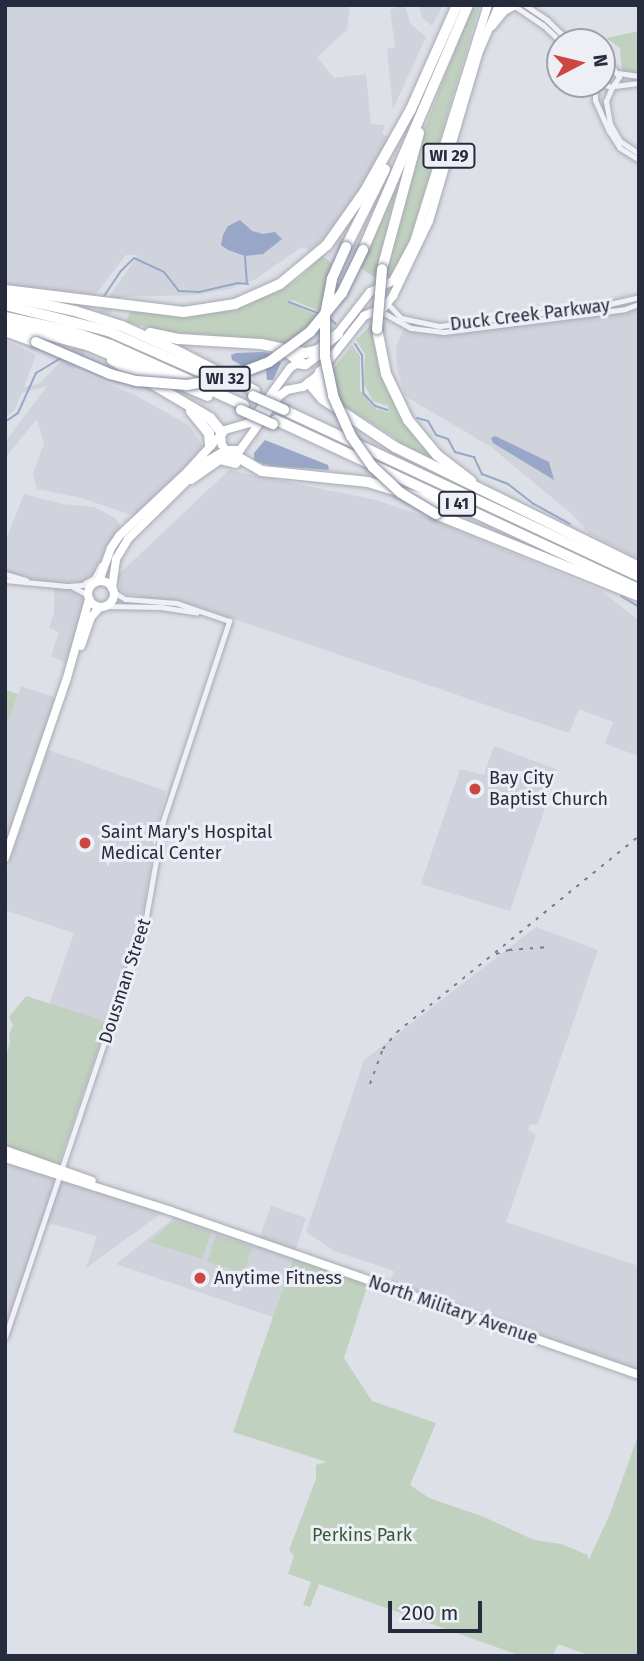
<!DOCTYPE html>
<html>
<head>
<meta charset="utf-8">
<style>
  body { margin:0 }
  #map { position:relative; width:644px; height:1661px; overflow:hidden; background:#dee0e7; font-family:"Fira Sans",sans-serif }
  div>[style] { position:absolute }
  .built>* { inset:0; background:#d0d2dc }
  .green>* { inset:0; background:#c0d1bf; transform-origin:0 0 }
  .water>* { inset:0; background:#98a7c8 }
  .stream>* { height:2px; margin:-1px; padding:0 1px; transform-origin:1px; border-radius:1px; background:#98a7c8 }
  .roads { filter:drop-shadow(0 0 2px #a7aab4) drop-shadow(0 0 2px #a7aab4) }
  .minor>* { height:5px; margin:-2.5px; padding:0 2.5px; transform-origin:2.5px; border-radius:2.5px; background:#f0f1f6 }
  .major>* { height:8px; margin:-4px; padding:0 4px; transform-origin:4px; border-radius:4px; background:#fff }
  .major>.ring { margin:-4px; padding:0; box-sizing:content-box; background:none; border:8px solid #fff; border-radius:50% }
  .highway>* { height:10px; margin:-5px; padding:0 5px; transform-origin:5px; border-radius:5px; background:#fff }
  .rail>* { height:2px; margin-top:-1px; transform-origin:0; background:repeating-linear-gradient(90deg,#777c91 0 3.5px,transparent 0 10.5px) }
  .bridges { filter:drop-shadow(0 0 2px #858a9e) drop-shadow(0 0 2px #858a9e) }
  .highway-bridge>* { height:10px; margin:-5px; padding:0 5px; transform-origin:5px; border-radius:5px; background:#fff }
  .dots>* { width:19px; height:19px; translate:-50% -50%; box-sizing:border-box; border:4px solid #edeff5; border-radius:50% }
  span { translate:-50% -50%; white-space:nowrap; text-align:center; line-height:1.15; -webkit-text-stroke:6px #edeff5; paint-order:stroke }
  .shield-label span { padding:2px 5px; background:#edeff5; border:2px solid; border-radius:5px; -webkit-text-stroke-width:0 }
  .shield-label { font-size:16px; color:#272b3e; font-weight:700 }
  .street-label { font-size:18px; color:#272b3e }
  .poi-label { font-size:18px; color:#272b3e }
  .left { translate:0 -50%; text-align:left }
  .park-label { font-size:18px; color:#355a34 }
  .frame { position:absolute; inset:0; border:7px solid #272b3e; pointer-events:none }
  .north { position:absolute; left:546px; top:28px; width:70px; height:70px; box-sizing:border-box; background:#edeff5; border:2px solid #9ea1ac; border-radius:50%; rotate:83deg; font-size:19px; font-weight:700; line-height:28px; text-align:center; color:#272b3e }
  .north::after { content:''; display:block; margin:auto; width:24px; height:32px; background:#cd4642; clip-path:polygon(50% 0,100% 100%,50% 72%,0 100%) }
  .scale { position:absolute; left:388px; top:1601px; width:94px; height:32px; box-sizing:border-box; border:4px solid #272b3e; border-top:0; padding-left:9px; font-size:21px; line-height:24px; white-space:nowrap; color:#272b3e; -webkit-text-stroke:5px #edeff5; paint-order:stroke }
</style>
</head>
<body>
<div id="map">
  <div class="built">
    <i style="clip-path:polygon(5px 5px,350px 5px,347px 30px,317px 57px,334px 78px,366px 74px,371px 124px,385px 125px,382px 134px,391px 138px,356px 198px,331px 232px,311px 250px,302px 247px,254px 280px,229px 289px,196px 295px,121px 297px,74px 369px,135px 395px,190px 426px,205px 450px,157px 501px,134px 516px,82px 498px,37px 489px,33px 474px,44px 443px,37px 419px,5px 458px,5px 442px,47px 386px,22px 393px,13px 412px,5px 416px,5px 340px,36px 355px,24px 387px,40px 383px,74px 347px,138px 255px,126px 255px,95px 295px,5px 285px)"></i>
    <i style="clip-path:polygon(400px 5px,405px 5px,410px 23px,426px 37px,393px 109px,387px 49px,395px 47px,390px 10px)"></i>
    <i style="clip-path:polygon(419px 5px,443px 5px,432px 26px,422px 17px)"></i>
    <i style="clip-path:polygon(639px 304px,639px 559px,589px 534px,573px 515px,491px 447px,405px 396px,397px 367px,396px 346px,405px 325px,434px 333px,625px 309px)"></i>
    <i style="clip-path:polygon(229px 470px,376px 500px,429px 518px,602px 591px,639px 621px,639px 756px,605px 744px,613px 722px,579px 709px,569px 733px,196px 606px,126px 594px,120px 589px,118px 575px)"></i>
    <i style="clip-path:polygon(24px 494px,62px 504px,94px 507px,115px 518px,120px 526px,93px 576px,96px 582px,73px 586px,72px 591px,84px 599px,85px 609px,67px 663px,51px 656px,59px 632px,49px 628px,54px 613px,54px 585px,5px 580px,5px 542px)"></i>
    <i style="clip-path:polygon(21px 686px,60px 699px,5px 858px,5px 730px)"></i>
    <i style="clip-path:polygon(494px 746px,558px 770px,510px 911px,421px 884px,460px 769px,484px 775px)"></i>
    <i style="clip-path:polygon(48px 750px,166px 791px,156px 829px,144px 907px,106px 1025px,49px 1005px,74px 933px,5px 910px,5px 875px)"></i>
    <i style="clip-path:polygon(536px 927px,598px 950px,539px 1121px,536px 1125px,530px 1124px,528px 1130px,536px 1135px,506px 1222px,639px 1266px,639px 1370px,390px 1282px,394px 1271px,334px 1251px,306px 1232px,364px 1060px)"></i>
    <i style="clip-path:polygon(5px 1158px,166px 1210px,86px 1268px,97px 1236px,44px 1222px,5px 1337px)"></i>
    <i style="clip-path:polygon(271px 1206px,306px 1218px,273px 1317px,116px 1264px,179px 1214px,258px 1242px)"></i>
  </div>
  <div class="green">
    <i style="clip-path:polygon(473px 5px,480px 5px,411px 236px,395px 274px,383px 279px,420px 140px)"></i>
    <i style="clip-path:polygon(639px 31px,639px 73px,628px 73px,622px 71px,620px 48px,606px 38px)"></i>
    <i style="clip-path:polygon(398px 182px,380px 263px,375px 278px,360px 267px)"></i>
    <i style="clip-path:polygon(321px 255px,332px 263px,321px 312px,292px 300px,288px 302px,319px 316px,283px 346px,244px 338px,166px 332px,125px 322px,132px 310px,178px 317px,237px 308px,283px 289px,301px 277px)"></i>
    <i style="clip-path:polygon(373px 323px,380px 368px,389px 393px,418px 442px,445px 469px,402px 445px,394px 437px,340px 403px,331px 372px,352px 345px,360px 356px,360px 391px,376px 409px,389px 412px,388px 406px,373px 401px,364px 384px,365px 354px,356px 340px)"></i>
    <i style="clip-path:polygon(5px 690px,18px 694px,5px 730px)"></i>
    <i style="clip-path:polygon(26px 996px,96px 1018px,106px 1025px,59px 1163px,56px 1165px,5px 1148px,5px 1058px,10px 1042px,9px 1034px,13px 1026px,9px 1017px)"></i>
    <i style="clip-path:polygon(178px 1221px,211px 1233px,202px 1259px,150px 1242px,170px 1223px)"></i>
    <i style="left:216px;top:1235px;width:38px;height:28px;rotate:18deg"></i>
    <i style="clip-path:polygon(294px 1256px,369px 1281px,344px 1358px,372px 1401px,436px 1423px,410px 1485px,429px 1498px,484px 1517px,534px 1540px,561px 1544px,588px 1555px,588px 1561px,610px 1514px,639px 1433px,639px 1656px,591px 1656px,558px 1644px,553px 1656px,521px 1656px,319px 1584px,310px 1607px,303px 1605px,311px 1582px,288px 1574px,294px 1556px,289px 1550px,316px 1479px,316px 1465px,327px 1462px,233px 1432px)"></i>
  </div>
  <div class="water">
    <i style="clip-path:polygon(240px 220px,252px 231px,263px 234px,275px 232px,282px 239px,263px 254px,245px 256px,228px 250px,221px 245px,223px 235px,228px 226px)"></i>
    <i style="clip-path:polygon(264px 352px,272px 354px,281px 363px,273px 380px,267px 380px,266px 370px,259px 364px,247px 368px,232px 360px,231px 355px,236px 353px)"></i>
    <i style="clip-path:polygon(495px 436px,549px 462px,554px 480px,493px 443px,491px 438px)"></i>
    <i style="clip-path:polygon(265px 440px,328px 465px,329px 470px,271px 466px,254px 461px,254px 453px)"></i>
  </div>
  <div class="stream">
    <i style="left:245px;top:256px;width:27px;rotate:86deg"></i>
    <i style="left:102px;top:299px;width:32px;rotate:-56deg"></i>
    <i style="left:120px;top:272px;width:20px;rotate:-45deg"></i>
    <i style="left:134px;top:258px;width:33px;rotate:25deg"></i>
    <i style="left:164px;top:272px;width:24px;rotate:52deg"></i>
    <i style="left:179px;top:291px;width:20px;rotate:3deg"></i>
    <i style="left:199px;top:292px;width:39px;rotate:-13deg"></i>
    <i style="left:237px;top:283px;width:11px;rotate:5deg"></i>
    <i style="left:289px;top:302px;width:33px;rotate:21deg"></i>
    <i style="left:329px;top:318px;width:9px;rotate:41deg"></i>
    <i style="left:355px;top:344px;width:13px;rotate:58deg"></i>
    <i style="left:362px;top:355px;width:38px;rotate:88deg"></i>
    <i style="left:363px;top:393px;width:18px;rotate:47deg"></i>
    <i style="left:375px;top:406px;width:13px;rotate:18deg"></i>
    <i style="left:417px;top:418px;width:11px;rotate:15deg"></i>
    <i style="left:428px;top:421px;width:16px;rotate:60deg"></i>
    <i style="left:436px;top:435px;width:13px;rotate:18deg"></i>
    <i style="left:448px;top:439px;width:15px;rotate:62deg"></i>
    <i style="left:455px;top:452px;width:20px;rotate:15deg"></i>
    <i style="left:474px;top:457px;width:19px;rotate:65deg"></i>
    <i style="left:482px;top:474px;width:28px;rotate:21deg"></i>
    <i style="left:508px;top:484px;width:33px;rotate:38deg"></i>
    <i style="left:534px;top:504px;width:41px;rotate:29.1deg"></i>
    <i style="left:5px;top:422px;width:16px;rotate:-35deg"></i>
    <i style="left:18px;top:413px;width:44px;rotate:-65.8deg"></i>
    <i style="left:36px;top:373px;width:29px;rotate:-31deg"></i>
    <i style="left:621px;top:596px;width:21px;rotate:31deg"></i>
  </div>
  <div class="roads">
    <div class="minor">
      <i style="left:513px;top:5px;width:36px;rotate:34deg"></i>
      <i style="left:543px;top:25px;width:25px;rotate:43deg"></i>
      <i style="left:525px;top:5px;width:27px;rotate:34deg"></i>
      <i style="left:547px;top:20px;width:32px;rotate:44deg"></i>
      <i style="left:618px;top:73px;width:21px;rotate:8deg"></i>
      <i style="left:595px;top:84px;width:16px;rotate:90deg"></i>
      <i style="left:595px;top:100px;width:34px;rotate:66deg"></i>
      <i style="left:609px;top:131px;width:20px;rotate:57deg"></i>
      <i style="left:620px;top:148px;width:22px;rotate:32deg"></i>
      <i style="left:600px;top:84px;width:12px;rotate:14deg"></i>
      <i style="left:612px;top:87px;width:12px;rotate:-55deg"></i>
      <i style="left:619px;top:77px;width:12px;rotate:-125deg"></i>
      <i style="left:612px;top:67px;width:10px;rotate:174deg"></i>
      <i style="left:614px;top:86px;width:25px;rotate:-7deg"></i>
      <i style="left:612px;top:87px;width:15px;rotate:113deg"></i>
      <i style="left:606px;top:101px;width:23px;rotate:80deg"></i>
      <i style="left:610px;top:124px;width:20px;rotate:60deg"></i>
      <i style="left:620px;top:141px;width:23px;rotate:34deg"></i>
      <i style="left:387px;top:303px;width:21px;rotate:47deg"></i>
      <i style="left:401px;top:318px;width:40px;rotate:12deg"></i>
      <i style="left:440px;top:326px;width:166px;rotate:-7.3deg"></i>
      <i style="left:605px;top:305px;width:35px;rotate:-13deg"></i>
      <i style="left:380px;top:311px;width:35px;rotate:29deg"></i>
      <i style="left:411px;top:328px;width:33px;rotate:7deg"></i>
      <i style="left:444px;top:332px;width:182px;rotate:-7.2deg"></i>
      <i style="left:625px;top:309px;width:15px;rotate:-20deg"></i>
      <i style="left:5px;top:574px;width:22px;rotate:16deg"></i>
      <i style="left:5px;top:580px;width:62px;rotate:5.5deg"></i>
      <i style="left:67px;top:586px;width:26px;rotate:-4deg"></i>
      <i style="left:85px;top:583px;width:10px;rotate:-29deg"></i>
      <i style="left:94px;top:578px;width:15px;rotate:-62deg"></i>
      <i style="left:73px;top:587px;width:17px;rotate:28deg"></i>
      <i style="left:105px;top:606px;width:56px;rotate:1deg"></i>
      <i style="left:161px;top:607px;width:36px;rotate:9deg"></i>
      <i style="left:5px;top:1337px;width:443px;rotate:-71.4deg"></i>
      <i style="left:146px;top:917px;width:97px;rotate:-80deg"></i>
      <i style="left:163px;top:821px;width:211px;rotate:-71.7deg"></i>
      <i style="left:229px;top:621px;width:56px;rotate:-161.2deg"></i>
      <i style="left:176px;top:603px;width:51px;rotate:-175.5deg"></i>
      <i style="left:125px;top:599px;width:13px;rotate:-148deg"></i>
    </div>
    <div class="major">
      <i style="left:492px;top:26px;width:19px;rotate:-51deg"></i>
      <i style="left:504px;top:11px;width:11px;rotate:-27deg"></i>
      <i style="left:335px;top:337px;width:57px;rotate:-52.1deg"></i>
      <i style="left:370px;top:292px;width:25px;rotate:-26deg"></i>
      <i style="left:393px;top:281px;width:44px;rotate:-61.7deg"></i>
      <i style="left:414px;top:242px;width:248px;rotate:-72.7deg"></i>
      <i style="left:306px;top:365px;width:24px;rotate:-38deg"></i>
      <i style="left:221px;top:435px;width:10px;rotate:84deg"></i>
      <i style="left:222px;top:445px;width:6px;rotate:51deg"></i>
      <i style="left:226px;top:450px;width:14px"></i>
      <i style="left:240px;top:450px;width:67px;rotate:-54.2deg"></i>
      <i style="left:279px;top:396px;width:10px;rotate:-37deg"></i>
      <i style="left:287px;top:390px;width:16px;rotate:-11deg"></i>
      <i style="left:303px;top:387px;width:16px;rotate:-38deg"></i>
      <i style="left:316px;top:377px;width:78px;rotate:-51.8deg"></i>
      <i style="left:364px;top:316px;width:21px;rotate:-23deg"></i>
      <i style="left:383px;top:308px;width:16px;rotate:-50deg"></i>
      <i style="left:393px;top:296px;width:83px;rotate:-64.4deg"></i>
      <i style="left:429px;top:221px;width:174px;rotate:-73.6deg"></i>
      <i style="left:478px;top:54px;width:53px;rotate:-66.8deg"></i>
      <i style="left:99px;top:581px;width:35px;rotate:-70deg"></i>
      <i style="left:111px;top:548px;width:14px;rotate:-56deg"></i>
      <i style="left:119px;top:536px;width:95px;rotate:-43.3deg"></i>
      <i style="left:188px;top:471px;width:55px;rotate:-47.9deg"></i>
      <i style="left:225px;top:430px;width:26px;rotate:-16deg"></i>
      <i style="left:250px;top:423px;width:68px;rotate:-54deg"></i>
      <i style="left:290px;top:368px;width:7px;rotate:-34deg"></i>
      <i style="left:296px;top:364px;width:9px;rotate:6deg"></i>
      <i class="ring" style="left:88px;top:581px;width:18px;height:18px"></i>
      <i style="left:112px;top:588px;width:29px;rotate:-82deg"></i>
      <i style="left:116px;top:559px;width:23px;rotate:-59deg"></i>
      <i style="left:128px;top:539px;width:111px;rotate:-44.6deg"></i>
      <i style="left:207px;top:461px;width:22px;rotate:-30deg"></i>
      <i style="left:81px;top:646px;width:31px;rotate:-71deg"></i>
      <i style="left:91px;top:617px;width:13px;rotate:-48deg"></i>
      <i style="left:5px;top:858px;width:190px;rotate:-71deg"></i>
      <i style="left:67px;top:678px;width:82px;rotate:-74.4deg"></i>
      <i style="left:5px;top:1150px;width:92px;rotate:19.6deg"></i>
      <i style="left:5px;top:1158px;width:174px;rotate:17.7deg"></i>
      <i style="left:171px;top:1211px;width:496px;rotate:19.3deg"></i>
    </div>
    <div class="highway">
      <i style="left:346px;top:247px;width:87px;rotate:-63.4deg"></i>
      <i style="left:363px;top:250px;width:267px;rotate:-66.8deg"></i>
      <i style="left:382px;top:269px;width:141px;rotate:-74.8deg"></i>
      <i style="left:5px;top:290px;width:180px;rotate:7deg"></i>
      <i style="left:184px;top:312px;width:52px;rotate:-8.9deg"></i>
      <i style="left:235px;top:304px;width:49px;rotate:-24deg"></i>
      <i style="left:280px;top:284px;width:61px;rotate:-39.7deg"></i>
      <i style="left:327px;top:245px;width:66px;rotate:-54.9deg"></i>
      <i style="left:365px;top:191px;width:94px;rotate:-60.7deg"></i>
      <i style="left:411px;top:109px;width:114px;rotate:-66.1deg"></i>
      <i style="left:6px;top:296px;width:71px;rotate:12.3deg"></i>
      <i style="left:75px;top:311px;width:49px;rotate:17.7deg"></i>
      <i style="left:122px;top:326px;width:58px;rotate:24.4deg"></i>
      <i style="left:175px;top:350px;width:90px;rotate:27.1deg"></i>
      <i style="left:5px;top:305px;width:106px;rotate:14.2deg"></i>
      <i style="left:108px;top:331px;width:124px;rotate:23.9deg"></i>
      <i style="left:5px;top:317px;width:66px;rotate:12.2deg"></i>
      <i style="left:70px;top:331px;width:43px;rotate:18.9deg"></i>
      <i style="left:111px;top:345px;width:146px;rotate:24.3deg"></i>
      <i style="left:5px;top:324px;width:85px;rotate:14.4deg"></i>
      <i style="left:87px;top:345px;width:131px;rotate:22.9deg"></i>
      <i style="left:377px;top:329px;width:46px;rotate:78.7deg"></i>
      <i style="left:386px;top:374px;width:51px;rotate:64.4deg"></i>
      <i style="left:408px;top:420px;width:45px;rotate:50.4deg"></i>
      <i style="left:437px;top:455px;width:43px;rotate:37.4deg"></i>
      <i style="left:5px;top:331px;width:33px;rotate:20deg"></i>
      <i style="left:150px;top:333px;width:30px;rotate:12deg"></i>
      <i style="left:179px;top:339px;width:82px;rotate:3.5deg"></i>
      <i style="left:261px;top:344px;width:45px;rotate:11.6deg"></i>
      <i style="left:305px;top:353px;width:13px;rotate:-13deg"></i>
      <i style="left:318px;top:350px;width:26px;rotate:-39deg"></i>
      <i style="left:288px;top:353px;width:19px;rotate:36deg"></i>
      <i style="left:112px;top:360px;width:114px;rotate:30.6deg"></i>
      <i style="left:210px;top:418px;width:19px;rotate:51deg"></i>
      <i style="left:320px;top:372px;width:9px;rotate:90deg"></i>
      <i style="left:320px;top:381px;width:26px;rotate:54deg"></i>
      <i style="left:309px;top:383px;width:21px;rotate:49deg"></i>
      <i style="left:323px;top:399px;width:87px;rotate:33.7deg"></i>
      <i style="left:395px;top:447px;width:272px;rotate:26.2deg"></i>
      <i style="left:284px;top:410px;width:392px;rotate:25.1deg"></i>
      <i style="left:191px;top:411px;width:28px;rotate:51deg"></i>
      <i style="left:209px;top:433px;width:12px;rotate:85deg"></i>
      <i style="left:276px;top:420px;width:400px;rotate:25deg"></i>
      <i style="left:229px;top:452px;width:38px;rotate:30deg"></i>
      <i style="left:262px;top:471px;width:107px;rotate:5.9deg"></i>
      <i style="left:368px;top:482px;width:82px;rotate:17.1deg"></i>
      <i style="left:191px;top:479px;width:35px;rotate:-35deg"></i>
      <i style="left:220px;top:459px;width:16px;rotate:14deg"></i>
      <i style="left:436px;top:514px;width:219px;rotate:22deg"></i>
    </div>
  </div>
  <div class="rail">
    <i style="left:496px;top:954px;width:14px;rotate:-17deg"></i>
    <i style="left:509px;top:950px;width:40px;rotate:-4.3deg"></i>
    <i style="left:370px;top:1084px;width:37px;rotate:-70deg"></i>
    <i style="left:383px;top:1049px;width:22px;rotate:-51deg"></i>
    <i style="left:397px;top:1032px;width:311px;rotate:-39deg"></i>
  </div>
  <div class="bridges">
    <div class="highway-bridge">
      <i style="left:346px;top:247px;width:35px;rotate:114deg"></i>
      <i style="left:332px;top:279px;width:38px;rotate:101deg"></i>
      <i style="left:325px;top:316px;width:41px;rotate:90deg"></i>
      <i style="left:325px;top:357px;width:40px;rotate:78deg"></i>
      <i style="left:333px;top:396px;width:44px;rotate:65.8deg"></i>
      <i style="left:351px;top:436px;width:38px;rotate:55deg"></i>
      <i style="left:373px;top:467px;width:38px;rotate:43deg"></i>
      <i style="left:401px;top:493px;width:41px;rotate:31deg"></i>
      <i style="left:377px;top:329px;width:60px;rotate:-85.2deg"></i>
      <i style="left:36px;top:342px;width:81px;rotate:23.4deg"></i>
      <i style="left:110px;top:374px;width:28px;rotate:15deg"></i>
      <i style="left:137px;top:381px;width:50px;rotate:4.6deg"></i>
      <i style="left:187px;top:385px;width:42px;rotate:-9.7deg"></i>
      <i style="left:228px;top:378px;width:44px;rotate:-21.3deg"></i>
      <i style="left:269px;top:362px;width:51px;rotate:-36.2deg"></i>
      <i style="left:310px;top:332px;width:50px;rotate:-50.6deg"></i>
      <i style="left:342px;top:293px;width:48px;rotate:-64deg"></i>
      <i style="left:253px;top:396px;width:34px;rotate:24deg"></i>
      <i style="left:241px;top:410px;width:35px;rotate:24deg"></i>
    </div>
  </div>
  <div class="dots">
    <i style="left:475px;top:789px;background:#cd4642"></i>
    <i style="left:85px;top:843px;background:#cd4642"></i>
    <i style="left:200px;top:1278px;background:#cd4642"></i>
  </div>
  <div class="shield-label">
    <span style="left:449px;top:156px">WI 29</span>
    <span style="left:225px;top:379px">WI 32</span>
    <span style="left:457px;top:504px">I 41</span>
  </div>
  <div class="street-label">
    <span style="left:530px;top:315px;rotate:-7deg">Duck Creek Parkway</span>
    <span style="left:125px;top:981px;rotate:-72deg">Dousman Street</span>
    <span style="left:453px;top:1310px;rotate:19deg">North Military Avenue</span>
  </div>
  <div class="poi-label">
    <span class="left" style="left:489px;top:789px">Bay City<br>Baptist Church</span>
    <span class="left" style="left:101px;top:843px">Saint Mary's Hospital<br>Medical Center</span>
    <span class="left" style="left:214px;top:1278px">Anytime Fitness</span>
  </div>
  <div class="park-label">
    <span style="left:362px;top:1535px">Perkins Park</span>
  </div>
  <div class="frame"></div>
  <div class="north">N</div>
  <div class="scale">200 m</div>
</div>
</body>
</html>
